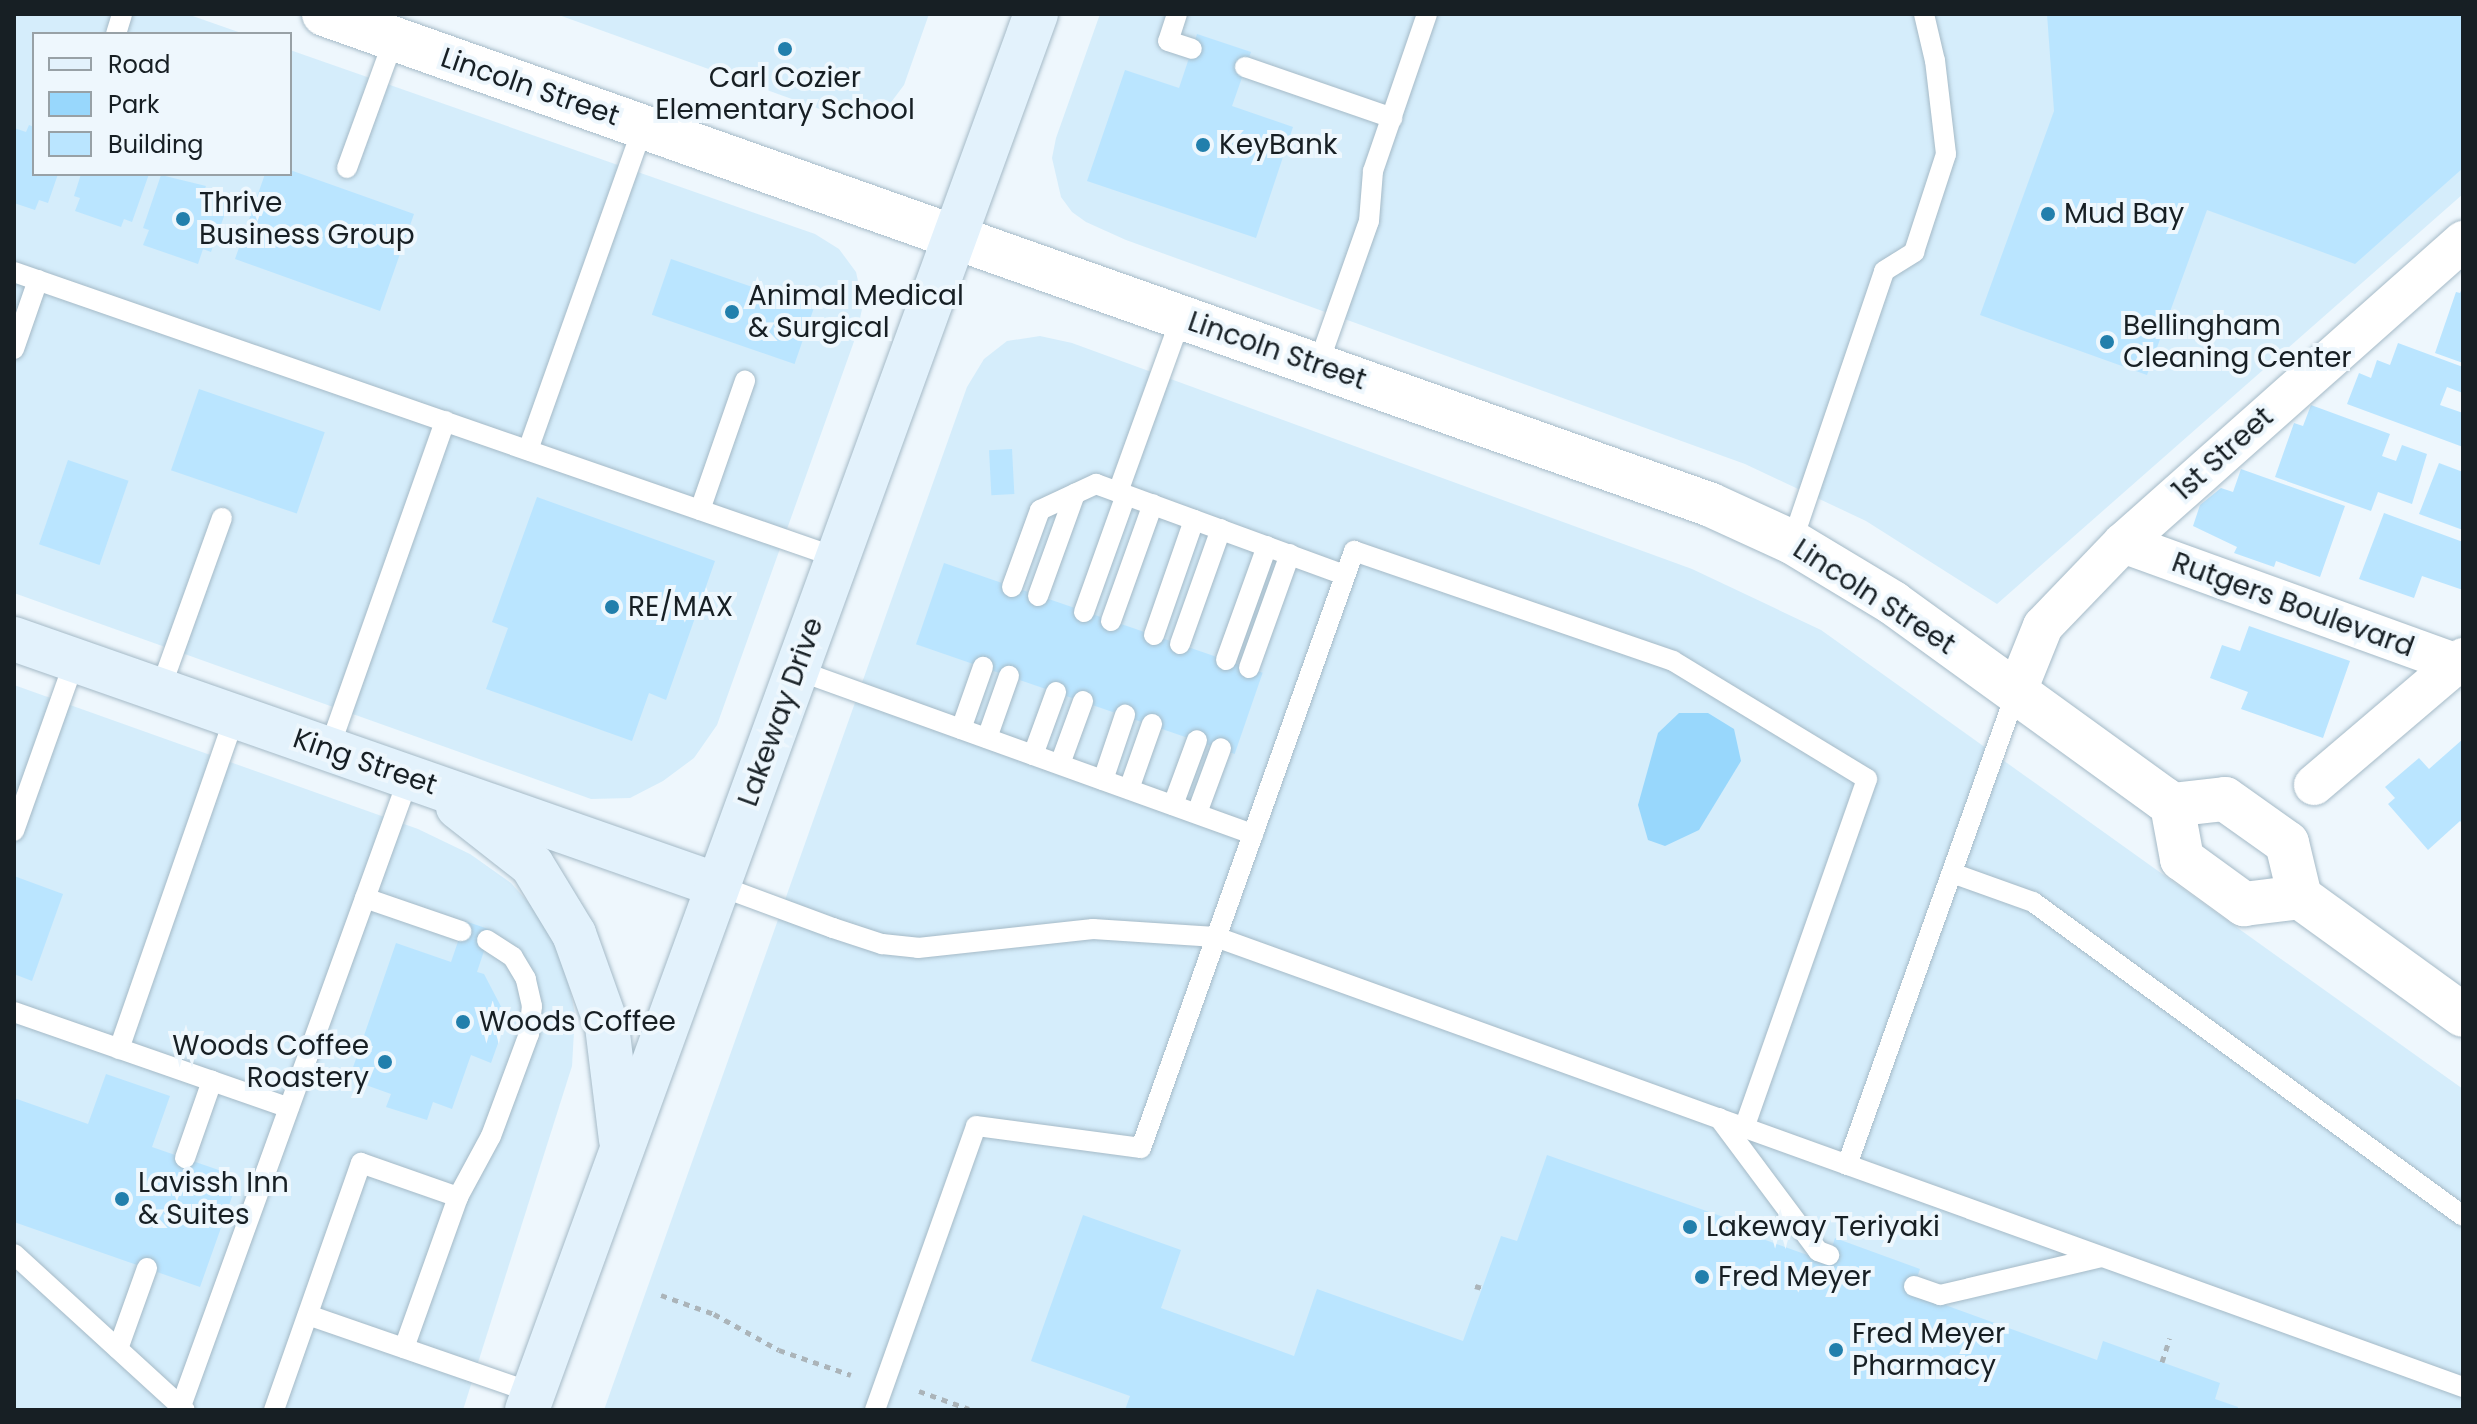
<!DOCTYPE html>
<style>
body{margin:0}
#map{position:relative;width:2477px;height:1424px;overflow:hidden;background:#eef7fd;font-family:Poppins,sans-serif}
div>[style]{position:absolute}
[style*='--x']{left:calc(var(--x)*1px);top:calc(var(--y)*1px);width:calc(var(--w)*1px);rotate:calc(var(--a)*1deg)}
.built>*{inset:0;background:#d5edfb}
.green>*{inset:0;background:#98d7fc}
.building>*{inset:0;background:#bae5ff;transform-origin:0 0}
.path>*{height:5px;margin-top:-2.5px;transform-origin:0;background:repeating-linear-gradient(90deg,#abb4b9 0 6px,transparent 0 12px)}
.roads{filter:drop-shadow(0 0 2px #a5bac7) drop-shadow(0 0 2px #a5bac7)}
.service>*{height:20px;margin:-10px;padding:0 10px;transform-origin:10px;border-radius:10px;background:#fff}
.minor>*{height:40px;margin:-20px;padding:0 20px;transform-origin:20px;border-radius:20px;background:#fff}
.tertiary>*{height:44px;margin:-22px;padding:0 22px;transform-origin:22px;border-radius:22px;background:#fff}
.secondary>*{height:44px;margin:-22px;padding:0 22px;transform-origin:22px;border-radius:22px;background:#e3f2fc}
.dots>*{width:22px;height:22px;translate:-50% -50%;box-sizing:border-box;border:4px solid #eef7fd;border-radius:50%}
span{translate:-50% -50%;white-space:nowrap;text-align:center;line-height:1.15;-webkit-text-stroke:8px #eef7fd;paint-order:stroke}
.poi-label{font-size:28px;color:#171f24}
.left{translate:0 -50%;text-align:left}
.right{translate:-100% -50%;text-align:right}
.street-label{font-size:28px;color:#171f24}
.frame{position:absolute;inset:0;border:16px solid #171f24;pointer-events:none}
.legend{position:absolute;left:32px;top:32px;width:260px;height:144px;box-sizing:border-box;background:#eef7fd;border:2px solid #98a1a6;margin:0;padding:10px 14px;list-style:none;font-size:24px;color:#171f24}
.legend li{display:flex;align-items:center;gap:16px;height:40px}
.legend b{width:40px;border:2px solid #98a1a6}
</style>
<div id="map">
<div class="built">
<div style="clip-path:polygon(14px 14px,187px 14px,244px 34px,34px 34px,34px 174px,290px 174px,290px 50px,815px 234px,839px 249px,856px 272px,863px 304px,857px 333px,717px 725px,694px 758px,663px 781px,630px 798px,591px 799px,14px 593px)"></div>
<div style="clip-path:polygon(556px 14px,929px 14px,904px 85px,889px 105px,869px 117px,850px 120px)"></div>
<div style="clip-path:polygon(1100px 14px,2463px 14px,2463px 194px,1997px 604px,1866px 521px,1745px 464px,1126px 240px,1086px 222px,1072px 212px,1061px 197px,1052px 158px,1056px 138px)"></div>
<div style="clip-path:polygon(1040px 336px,1072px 343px,1692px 569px,1821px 630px,2463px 1089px,2463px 1410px,604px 1410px,967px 387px,984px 359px,1007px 341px)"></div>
<div style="clip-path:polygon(14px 685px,418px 829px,470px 854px,511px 883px,543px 919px,565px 963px,575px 1014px,572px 1066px,463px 1410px,14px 1410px)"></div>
</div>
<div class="green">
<div style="clip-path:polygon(1679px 713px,1708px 713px,1734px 729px,1741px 761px,1699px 830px,1665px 846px,1648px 840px,1638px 805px,1658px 733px)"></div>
</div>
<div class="building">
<div style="clip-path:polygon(2047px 14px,2463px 14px,2463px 168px,2355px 264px,2207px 210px,2147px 375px,1980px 315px,2054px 111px)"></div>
<div style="clip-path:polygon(1197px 34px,1251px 52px,1232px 106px,1293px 127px,1256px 238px,1087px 181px,1125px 70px,1179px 88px)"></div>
<div style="clip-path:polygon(29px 125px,34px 127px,34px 174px,58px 174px,48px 203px,39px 200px,35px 210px,14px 203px,14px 128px,26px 132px)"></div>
<div style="clip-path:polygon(290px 170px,414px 214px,380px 311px,235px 259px,265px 174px,290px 174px)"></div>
<div style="clip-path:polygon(81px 174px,149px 174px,132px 222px,124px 219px,121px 227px,75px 211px,80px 198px,74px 196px)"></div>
<div style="clip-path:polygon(161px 175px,206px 186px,204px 191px,230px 200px,211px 252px,203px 249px,198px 264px,143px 245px,149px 230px,143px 228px)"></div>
<div style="left:671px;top:259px;width:151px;height:59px;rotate:19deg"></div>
<div style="clip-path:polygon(2463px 286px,2463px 363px,2435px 353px,2456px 292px,2460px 293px)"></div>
<div style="clip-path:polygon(2398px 343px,2463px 367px,2463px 393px,2447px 387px,2440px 405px,2463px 413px,2463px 447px,2347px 404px,2359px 373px,2371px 378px,2377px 360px,2390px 365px)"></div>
<div style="left:199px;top:389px;width:133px;height:86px;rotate:19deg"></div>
<div style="clip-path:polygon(2311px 405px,2390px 434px,2382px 456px,2396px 461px,2402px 445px,2427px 454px,2412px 504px,2378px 492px,2371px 511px,2275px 477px,2294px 423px,2303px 426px)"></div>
<div style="left:1012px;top:449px;width:45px;height:23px;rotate:87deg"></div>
<div style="left:68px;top:460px;width:64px;height:89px;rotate:19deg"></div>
<div style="clip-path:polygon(2439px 463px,2463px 472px,2463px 530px,2419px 514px)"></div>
<div style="clip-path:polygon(2241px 469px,2345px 506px,2320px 577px,2276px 561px,2274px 567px,2234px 553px,2237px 547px,2193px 526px,2200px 505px,2221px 488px,2233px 492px)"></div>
<div style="clip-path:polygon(537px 497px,715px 561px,666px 700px,649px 693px,632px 741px,486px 689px,508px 628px,492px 622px)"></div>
<div style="clip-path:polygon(2384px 513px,2463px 542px,2463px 590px,2422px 576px,2414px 598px,2359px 579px)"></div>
<div style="left:944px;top:563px;width:337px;height:86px;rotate:19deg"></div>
<div style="clip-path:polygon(2249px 626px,2350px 661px,2323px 738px,2241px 709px,2248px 692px,2210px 678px,2222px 645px,2240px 651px)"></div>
<div style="clip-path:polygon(2463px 739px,2463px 824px,2460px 821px,2428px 850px,2388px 804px,2395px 798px,2385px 787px,2419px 758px,2429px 769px)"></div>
<div style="clip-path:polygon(14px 876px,63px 894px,32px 981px,14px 974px)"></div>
<div style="clip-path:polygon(465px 921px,491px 930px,477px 972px,484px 974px,507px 1018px,491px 1063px,471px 1055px,452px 1109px,433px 1102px,427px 1120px,386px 1107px,391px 1094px,349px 1079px,396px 943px,451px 962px)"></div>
<div style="clip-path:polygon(106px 1074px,170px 1096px,152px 1147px,239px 1177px,200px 1287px,14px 1222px,14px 1098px,88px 1124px)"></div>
<div style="clip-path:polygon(1547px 1155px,1752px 1227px,1749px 1234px,1827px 1262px,1835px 1238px,1920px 1269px,1912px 1293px,2097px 1360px,2103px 1341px,2220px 1383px,2215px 1399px,2238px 1407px,2237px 1410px,1125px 1410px,1130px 1396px,1031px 1361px,1083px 1215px,1181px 1250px,1161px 1308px,1294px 1356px,1317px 1289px,1463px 1341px,1501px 1236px,1517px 1241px)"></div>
</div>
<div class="path">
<div style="--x:1475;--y:1286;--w:7;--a:16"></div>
<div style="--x:661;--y:1295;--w:56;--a:19.7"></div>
<div style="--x:714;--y:1314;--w:74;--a:29"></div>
<div style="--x:779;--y:1350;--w:76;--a:19.1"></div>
<div style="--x:2162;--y:1362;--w:25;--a:-72"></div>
<div style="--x:919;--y:1391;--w:53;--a:19.8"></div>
</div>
<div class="roads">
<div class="service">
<div style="--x:1177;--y:14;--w:28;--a:108"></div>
<div style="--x:1168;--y:41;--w:25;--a:18"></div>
<div style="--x:116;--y:34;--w:21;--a:-73"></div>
<div style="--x:1245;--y:67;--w:156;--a:19.1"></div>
<div style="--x:347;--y:168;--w:137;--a:-70"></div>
<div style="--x:14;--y:272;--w:872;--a:19.14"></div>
<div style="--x:14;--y:349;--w:73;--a:-70.8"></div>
<div style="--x:1318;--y:365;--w:153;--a:-70.5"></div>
<div style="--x:1369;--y:221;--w:50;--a:-85.4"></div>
<div style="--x:1373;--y:171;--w:166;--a:-71"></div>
<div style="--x:528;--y:450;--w:343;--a:-70.4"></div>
<div style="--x:1118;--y:492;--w:185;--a:-70.1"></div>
<div style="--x:700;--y:510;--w:137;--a:-70.8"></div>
<div style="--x:1792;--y:542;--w:286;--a:-71.2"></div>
<div style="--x:1884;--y:271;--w:36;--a:-32"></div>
<div style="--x:1914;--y:252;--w:103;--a:-71.9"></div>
<div style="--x:1946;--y:154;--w:94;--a:-96.7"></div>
<div style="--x:1935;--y:61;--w:48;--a:-103.2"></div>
<div style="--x:1012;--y:587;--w:82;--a:-70"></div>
<div style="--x:1040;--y:510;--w:62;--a:-24.9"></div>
<div style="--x:1096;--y:484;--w:265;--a:20.1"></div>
<div style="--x:1038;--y:596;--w:109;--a:-70.1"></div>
<div style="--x:1084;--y:612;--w:124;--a:-70.3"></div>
<div style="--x:1111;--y:621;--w:124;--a:-70.3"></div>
<div style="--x:1154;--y:635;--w:122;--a:-70.8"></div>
<div style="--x:1180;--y:644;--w:122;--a:-70.4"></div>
<div style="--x:1226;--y:660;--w:121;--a:-70.2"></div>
<div style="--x:1249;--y:668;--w:121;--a:-70.2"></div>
<div style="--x:797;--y:670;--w:485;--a:19.8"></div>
<div style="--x:160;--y:690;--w:183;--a:-70.2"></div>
<div style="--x:961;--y:729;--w:66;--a:-70.5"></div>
<div style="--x:987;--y:738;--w:66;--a:-70.5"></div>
<div style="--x:329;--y:749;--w:348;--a:-70.5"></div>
<div style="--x:1033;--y:755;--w:67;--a:-69.9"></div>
<div style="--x:1060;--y:764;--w:67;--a:-69.9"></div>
<div style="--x:1103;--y:780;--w:69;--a:-71.3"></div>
<div style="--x:1129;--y:789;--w:69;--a:-70.5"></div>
<div style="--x:1173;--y:805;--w:69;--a:-69.7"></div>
<div style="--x:1197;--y:813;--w:69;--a:-69.7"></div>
<div style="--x:14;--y:831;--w:182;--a:-70.4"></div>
<div style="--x:1952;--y:873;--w:86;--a:19.7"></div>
<div style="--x:2033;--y:902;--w:532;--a:36.14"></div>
<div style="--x:717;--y:885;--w:124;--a:20.3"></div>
<div style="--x:833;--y:928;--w:52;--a:18.1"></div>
<div style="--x:882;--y:944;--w:36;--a:6"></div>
<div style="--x:918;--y:948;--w:176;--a:-6.2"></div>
<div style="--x:1093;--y:929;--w:123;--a:3.7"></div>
<div style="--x:1216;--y:937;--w:1326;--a:19.84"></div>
<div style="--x:365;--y:898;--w:102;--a:19"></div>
<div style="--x:14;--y:1012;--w:291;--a:19.2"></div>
<div style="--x:119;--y:1049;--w:353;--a:-70.8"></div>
<div style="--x:1719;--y:1118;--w:166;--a:53.3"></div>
<div style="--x:1818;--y:1251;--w:12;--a:20"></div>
<div style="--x:185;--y:1158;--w:82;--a:-70.7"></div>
<div style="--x:1847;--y:1165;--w:501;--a:-70.3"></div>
<div style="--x:14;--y:1254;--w:231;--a:42.4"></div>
<div style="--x:1914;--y:1286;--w:28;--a:19"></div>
<div style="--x:1940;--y:1295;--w:166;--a:-13.2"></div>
<div style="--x:308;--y:1315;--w:238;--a:19.1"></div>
<div style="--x:404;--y:1348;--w:160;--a:-70.3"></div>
<div style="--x:458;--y:1197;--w:69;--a:-61.6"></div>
<div style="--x:491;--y:1136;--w:109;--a:-69.6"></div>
<div style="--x:529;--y:1034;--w:28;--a:-84"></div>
<div style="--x:532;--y:1006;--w:28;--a:-103"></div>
<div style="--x:526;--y:979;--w:26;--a:-121"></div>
<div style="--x:513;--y:957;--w:31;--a:-147"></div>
<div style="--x:118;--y:1349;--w:86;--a:-70.3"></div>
<div style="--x:181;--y:1406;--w:669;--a:-70.08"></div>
<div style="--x:274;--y:1410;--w:262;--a:-70.6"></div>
<div style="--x:361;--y:1163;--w:103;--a:19.3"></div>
<div style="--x:875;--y:1410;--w:301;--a:-70.4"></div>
<div style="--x:976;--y:1126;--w:166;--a:7.6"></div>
<div style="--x:1141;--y:1148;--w:634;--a:-70.36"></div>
<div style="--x:1354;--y:551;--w:337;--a:19"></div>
<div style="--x:1673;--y:661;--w:227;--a:31.3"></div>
<div style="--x:1867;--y:779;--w:370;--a:109.4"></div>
</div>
<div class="minor">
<div style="--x:2123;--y:543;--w:362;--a:19.9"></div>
<div style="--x:2016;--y:693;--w:72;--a:-68.1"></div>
<div style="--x:2043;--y:626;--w:115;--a:-46.1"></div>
<div style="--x:2123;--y:543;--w:455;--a:-41.6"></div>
<div style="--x:2314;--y:785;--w:196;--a:-40.4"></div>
</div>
<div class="tertiary">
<div style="--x:324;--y:14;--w:1471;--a:19.49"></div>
<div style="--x:1711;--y:505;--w:89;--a:24.6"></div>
<div style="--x:1792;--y:542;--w:118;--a:31.1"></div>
<div style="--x:1893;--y:603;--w:334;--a:35.9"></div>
<div style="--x:2164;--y:799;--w:10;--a:37"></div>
<div style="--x:2172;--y:805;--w:55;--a:79.5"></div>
<div style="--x:2182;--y:859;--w:77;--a:36"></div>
<div style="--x:2244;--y:904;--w:56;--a:-7.1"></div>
<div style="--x:2172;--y:805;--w:53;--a:-6.5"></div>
<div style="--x:2225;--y:799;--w:76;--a:35.4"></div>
<div style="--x:2287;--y:843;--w:56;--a:76.5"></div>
<div style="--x:2300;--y:897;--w:201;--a:35.9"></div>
</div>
<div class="secondary">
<div style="--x:14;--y:639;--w:745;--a:19.29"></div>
<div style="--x:458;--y:807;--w:94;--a:38.1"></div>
<div style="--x:532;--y:865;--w:81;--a:58.7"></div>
<div style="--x:574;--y:934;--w:98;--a:70.3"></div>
<div style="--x:607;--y:1026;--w:115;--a:83"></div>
<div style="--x:527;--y:1410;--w:1486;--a:-69.97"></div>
</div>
</div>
<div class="dots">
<div style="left:785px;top:49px;background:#227fac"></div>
<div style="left:1203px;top:145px;background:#227fac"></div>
<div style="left:2048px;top:214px;background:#227fac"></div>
<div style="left:183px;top:219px;background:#227fac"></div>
<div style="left:732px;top:312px;background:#227fac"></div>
<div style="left:2107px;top:342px;background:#227fac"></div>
<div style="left:612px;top:607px;background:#227fac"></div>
<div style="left:463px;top:1022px;background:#227fac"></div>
<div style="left:385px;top:1062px;background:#227fac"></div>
<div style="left:122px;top:1199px;background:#227fac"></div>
<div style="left:1690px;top:1227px;background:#227fac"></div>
<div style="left:1702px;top:1277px;background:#227fac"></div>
<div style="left:1836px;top:1350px;background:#227fac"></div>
</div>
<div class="poi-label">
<span style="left:785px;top:94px">Carl Cozier<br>Elementary School</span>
<span class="left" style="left:1219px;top:145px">KeyBank</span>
<span class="left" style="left:199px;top:219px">Thrive<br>Business Group</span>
<span class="left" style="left:2064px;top:214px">Mud Bay</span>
<span class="left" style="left:748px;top:312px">Animal Medical<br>&amp; Surgical</span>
<span class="left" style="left:2123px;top:342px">Bellingham<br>Cleaning Center</span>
<span class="left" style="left:628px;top:607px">RE/MAX</span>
<span class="left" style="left:479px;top:1022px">Woods Coffee</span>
<span class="right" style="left:369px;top:1062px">Woods Coffee<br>Roastery</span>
<span class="left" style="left:138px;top:1199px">Lavissh Inn<br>&amp; Suites</span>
<span class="left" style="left:1706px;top:1227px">Lakeway Teriyaki</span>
<span class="left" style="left:1718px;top:1277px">Fred Meyer</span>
<span class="left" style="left:1852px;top:1350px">Fred Meyer<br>Pharmacy</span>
</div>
<div class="street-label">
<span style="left:530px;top:87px;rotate:19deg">Lincoln Street</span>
<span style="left:1277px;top:351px;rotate:19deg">Lincoln Street</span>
<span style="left:2223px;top:454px;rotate:-42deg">1st Street</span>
<span style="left:1874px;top:597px;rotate:33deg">Lincoln Street</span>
<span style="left:2293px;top:605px;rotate:20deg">Rutgers Boulevard</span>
<span style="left:781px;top:712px;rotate:-70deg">Lakeway Drive</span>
<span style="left:365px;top:762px;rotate:19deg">King Street</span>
</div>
<div class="frame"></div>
<ul class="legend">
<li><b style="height:10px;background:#e3f2fc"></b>Road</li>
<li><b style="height:22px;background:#98d7fc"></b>Park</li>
<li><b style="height:22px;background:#bae5ff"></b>Building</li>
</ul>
</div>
